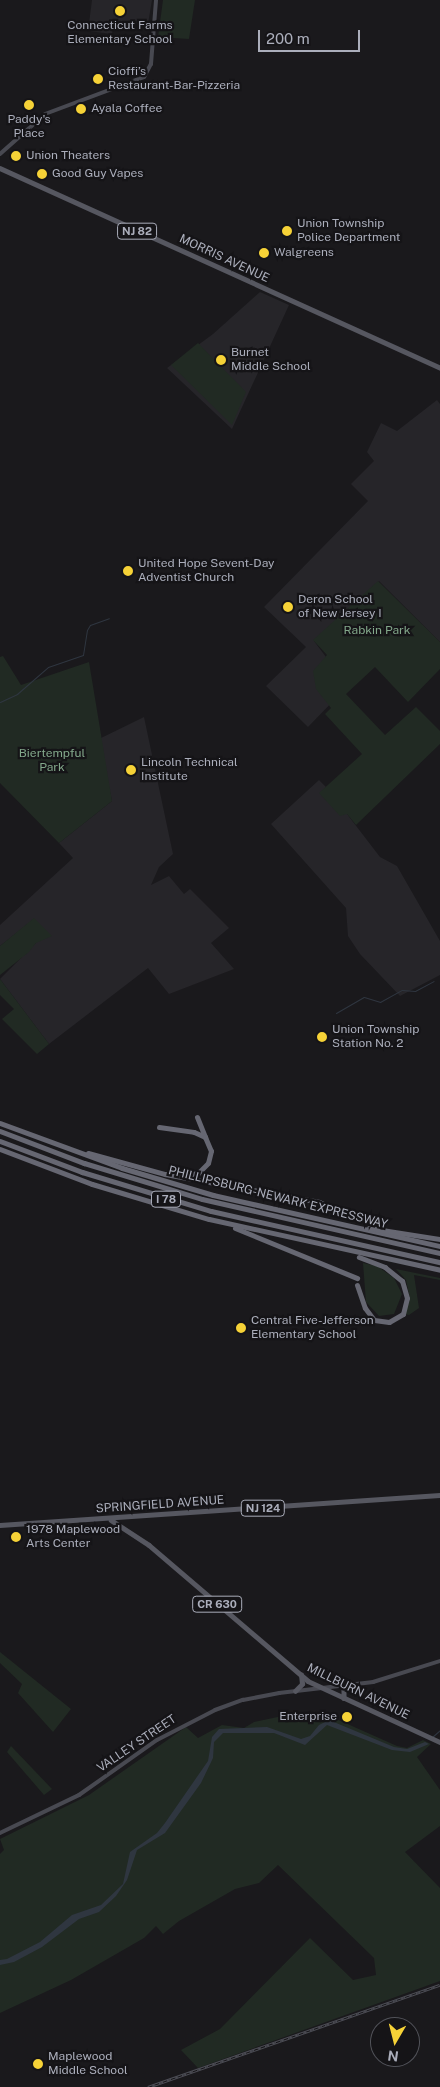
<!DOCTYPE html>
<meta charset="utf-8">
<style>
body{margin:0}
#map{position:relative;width:440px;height:2087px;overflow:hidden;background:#1a191c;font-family:"Public Sans",sans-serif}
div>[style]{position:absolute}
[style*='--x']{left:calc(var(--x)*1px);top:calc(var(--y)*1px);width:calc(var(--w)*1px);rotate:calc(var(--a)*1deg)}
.built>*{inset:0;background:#262529}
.green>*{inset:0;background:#212a23}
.water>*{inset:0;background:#2f3640}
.stream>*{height:1px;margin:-0.5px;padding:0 0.5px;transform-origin:0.5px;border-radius:0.5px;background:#2f3640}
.secondary>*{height:4px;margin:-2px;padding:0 2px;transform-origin:2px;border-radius:2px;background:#484951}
.primary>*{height:4.5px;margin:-2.25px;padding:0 2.25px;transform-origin:2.25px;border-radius:2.25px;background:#565760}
.highway>*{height:5px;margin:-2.5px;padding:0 2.5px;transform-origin:2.5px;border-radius:2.5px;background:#666772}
.rail>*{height:3px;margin-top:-1.5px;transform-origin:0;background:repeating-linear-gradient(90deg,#151417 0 4px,#4d4e56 0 8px);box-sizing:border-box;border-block:1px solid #4d4e56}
.dots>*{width:14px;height:14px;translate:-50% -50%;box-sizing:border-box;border:2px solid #151417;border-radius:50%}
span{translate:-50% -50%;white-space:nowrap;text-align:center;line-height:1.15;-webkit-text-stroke:4.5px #151417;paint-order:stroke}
.shield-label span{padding:1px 4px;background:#151417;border:1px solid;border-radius:4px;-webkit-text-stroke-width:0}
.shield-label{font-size:11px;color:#abaebb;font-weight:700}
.poi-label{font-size:12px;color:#abaebb}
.left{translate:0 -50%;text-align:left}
.right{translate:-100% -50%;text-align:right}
.street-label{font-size:12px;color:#abaebb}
.park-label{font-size:12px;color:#82a78a}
.north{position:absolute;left:370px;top:2017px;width:50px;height:50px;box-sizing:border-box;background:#151417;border:1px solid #515259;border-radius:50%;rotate:188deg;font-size:14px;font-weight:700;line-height:20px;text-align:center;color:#abaebb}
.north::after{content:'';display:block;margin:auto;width:18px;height:22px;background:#f6d237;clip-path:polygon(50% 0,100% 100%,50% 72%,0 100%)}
.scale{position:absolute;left:258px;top:30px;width:102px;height:22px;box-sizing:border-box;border:2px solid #abaebb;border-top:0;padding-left:6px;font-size:15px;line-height:18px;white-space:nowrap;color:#abaebb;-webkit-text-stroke:4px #151417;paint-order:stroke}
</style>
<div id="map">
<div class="built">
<div style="clip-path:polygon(92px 0,152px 0,148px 24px,114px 22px,112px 34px,88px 31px)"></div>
<div style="clip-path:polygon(260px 292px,289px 305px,232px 429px,167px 368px,213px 334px)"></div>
<div style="clip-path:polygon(437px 400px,440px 404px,440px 642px,379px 581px,314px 641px,326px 657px,342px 692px,308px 727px,266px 686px,306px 647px,264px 607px,368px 501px,351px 484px,374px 461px,367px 452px,381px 423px,397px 431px)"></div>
<div style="clip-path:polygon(144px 717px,173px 854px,159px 867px,151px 885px,169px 876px,184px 894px,190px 889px,229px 928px,211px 943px,234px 969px,169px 994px,148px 968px,49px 1044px,0 979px,36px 943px,34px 919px,0 946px,0 925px,73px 858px,59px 843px,112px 801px,99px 739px)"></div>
<div style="clip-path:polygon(319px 780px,326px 787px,320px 793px,347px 814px,380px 857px,397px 866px,440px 941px,440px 975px,400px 996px,360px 954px,348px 936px,346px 908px,271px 824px)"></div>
</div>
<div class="green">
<div style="clip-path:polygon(163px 0,195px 0,189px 39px,158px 37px)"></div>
<div style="clip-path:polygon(198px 343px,246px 392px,232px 425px,171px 365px)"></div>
<div style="clip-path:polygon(378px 581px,440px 642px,440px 669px,408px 702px,375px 667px,346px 694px,385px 735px,416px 707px,440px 731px,440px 744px,356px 825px,347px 814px,340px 816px,319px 793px,362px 754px,325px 714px,331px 708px,316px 689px,313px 671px,327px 655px,313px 640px)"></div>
<div style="clip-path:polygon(3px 656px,21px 685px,89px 662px,112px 801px,59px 843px,0 783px,0 657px)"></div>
<div style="clip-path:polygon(34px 918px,52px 936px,36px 943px,29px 952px,0 975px,0 946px)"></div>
<div style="clip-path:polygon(0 979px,49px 1044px,37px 1054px,2px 1019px,14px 1009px,0 995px)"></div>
<div style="clip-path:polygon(363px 1263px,377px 1266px,394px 1278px,402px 1294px,394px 1314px,379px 1316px,366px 1302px)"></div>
<div style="clip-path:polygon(396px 1269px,440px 1278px,440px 1280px,414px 1275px,419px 1308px,409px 1315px,404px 1314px,410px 1299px,406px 1280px)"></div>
<div style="clip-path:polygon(0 1652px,71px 1709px,53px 1732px,18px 1693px,22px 1684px,0 1663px)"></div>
<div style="clip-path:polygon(292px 1714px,318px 1721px,325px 1714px,397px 1746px,407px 1748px,423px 1740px,431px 1744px,417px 1757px,440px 1790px,440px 1826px,405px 1852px,440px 1888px,440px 1981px,198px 2068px,181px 2050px,220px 2029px,310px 1938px,353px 1980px,376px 1975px,374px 1958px,278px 1865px,259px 1883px,235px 1889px,179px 1921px,163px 1934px,156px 1926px,144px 1938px,71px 1980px,0 2013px,0 1854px,4px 1850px,0 1839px,89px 1795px,186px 1727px,198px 1738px,222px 1725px,244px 1728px,254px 1722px)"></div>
<div style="clip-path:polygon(11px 1746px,52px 1789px,44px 1795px,7px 1752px)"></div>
</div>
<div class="water">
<div style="clip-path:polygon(329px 1720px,394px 1747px,407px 1749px,425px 1742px,429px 1744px,410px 1752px,392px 1750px,327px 1725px,305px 1745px,274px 1733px,223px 1733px,214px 1742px,213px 1758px,201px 1783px,165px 1833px,137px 1850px,127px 1880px,116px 1896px,99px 1912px,79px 1919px,42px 1947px,14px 1962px,0 1965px,0 1960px,7px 1959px,40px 1942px,72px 1915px,101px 1905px,123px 1884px,130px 1852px,157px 1833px,165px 1823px,208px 1761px,212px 1737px,219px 1729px,267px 1727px,301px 1739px,310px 1736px,319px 1725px)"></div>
</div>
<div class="stream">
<div style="--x:0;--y:702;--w:19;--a:-25"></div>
<div style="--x:17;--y:694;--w:41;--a:-41.1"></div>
<div style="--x:48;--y:667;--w:37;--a:-19"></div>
<div style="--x:83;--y:655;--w:25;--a:-81"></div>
<div style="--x:87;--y:630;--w:6;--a:-59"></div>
<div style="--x:90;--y:625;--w:20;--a:-20"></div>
<div style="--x:336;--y:1013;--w:32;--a:-30"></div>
<div style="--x:364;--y:997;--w:17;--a:17"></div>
<div style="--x:380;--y:1002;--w:25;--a:-29"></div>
<div style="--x:402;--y:990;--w:13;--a:4"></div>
<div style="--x:415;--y:991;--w:21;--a:-28"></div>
<div style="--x:432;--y:1737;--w:11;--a:-41"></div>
</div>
<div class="secondary">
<div style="--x:0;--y:154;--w:60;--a:-41.6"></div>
<div style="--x:45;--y:114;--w:106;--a:-20.5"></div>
<div style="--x:144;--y:77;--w:15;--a:-62"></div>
<div style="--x:151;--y:64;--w:64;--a:-85.5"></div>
<div style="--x:0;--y:1833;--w:88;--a:-25.7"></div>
<div style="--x:79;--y:1795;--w:95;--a:-35.2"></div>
<div style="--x:157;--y:1740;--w:65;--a:-27.3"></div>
<div style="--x:215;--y:1710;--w:30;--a:-20"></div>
<div style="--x:243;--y:1700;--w:37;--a:-11"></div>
<div style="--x:279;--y:1693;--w:95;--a:-6.7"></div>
<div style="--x:373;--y:1682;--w:70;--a:-17.4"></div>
</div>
<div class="primary">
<div style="--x:0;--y:168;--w:483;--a:24.4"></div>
<div style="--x:111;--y:1520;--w:45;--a:33.3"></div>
<div style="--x:149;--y:1545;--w:209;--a:40.5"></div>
<div style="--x:308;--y:1681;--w:145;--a:24.8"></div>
<div style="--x:0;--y:1525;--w:441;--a:-3.9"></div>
<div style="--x:344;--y:1685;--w:13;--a:90"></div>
<div style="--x:295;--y:1691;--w:10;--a:-45"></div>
<div style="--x:302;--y:1684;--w:9;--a:-96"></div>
</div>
<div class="highway">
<div style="--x:197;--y:1117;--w:22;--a:68"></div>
<div style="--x:0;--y:1123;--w:130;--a:20.2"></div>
<div style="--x:122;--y:1168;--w:95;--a:16.5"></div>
<div style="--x:213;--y:1195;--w:233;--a:12.7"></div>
<div style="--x:159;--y:1127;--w:35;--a:8"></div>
<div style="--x:194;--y:1132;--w:12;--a:24"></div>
<div style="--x:205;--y:1137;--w:15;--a:67"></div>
<div style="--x:211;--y:1151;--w:12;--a:104"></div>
<div style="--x:208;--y:1163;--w:14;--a:135"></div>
<div style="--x:198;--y:1173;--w:12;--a:171"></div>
<div style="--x:0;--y:1131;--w:90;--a:20.9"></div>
<div style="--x:84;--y:1163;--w:123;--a:17"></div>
<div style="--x:202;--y:1199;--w:244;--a:12.8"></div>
<div style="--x:0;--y:1141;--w:88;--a:20.7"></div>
<div style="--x:82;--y:1172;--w:135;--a:16.8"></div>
<div style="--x:211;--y:1211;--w:235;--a:12.6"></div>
<div style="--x:0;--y:1149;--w:98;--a:20.8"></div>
<div style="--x:92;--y:1184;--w:122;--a:16.7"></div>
<div style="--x:209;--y:1219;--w:237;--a:12.4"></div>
<div style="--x:88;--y:1153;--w:80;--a:15.3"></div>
<div style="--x:165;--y:1174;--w:157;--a:10.3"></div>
<div style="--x:319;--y:1202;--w:38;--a:20"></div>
<div style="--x:235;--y:1228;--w:132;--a:22.3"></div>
<div style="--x:369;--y:1228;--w:72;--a:8.8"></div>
<div style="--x:357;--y:1285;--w:24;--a:71"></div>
<div style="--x:365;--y:1308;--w:15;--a:53"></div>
<div style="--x:374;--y:1320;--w:15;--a:8"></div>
<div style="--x:389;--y:1322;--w:16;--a:-30"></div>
<div style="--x:403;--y:1314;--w:16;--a:-76"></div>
<div style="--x:407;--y:1298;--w:18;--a:-106"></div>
<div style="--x:402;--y:1281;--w:22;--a:-141"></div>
<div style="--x:385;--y:1267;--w:28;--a:-159"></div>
</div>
<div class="rail">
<div style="--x:148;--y:2087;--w:309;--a:-19.3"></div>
</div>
<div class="dots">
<div style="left:120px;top:11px;background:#f6d237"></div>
<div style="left:98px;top:79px;background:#f6d237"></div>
<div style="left:29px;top:105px;background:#f6d237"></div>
<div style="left:81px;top:109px;background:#f6d237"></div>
<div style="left:16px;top:156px;background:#f6d237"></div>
<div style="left:42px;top:174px;background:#f6d237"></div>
<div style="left:287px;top:231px;background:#f6d237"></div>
<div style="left:264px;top:253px;background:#f6d237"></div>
<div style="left:221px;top:360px;background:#f6d237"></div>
<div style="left:128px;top:571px;background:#f6d237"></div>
<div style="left:288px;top:607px;background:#f6d237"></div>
<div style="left:131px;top:770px;background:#f6d237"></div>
<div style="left:322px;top:1037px;background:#f6d237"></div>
<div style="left:241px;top:1328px;background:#f6d237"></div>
<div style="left:16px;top:1537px;background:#f6d237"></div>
<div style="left:347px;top:1717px;background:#f6d237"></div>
<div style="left:38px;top:2064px;background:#f6d237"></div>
</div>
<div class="shield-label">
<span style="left:137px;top:231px">NJ 82</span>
<span style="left:166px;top:1199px">I 78</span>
<span style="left:263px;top:1508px">NJ 124</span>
<span style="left:217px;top:1604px">CR 630</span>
</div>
<div class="poi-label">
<span style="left:120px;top:33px">Connecticut Farms<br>Elementary School</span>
<span class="left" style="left:108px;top:79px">Cioffi’s<br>Restaurant-Bar-Pizzeria</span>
<span class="left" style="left:91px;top:109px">Ayala Coffee</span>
<span style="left:29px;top:127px">Paddy's<br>Place</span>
<span class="left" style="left:26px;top:156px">Union Theaters</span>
<span class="left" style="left:52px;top:174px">Good Guy Vapes</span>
<span class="left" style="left:297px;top:231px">Union Township<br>Police Department</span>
<span class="left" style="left:274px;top:253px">Walgreens</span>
<span class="left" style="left:231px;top:360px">Burnet<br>Middle School</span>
<span class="left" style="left:138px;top:571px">United Hope Sevent-Day<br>Adventist Church</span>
<span class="left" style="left:298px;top:607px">Deron School<br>of New Jersey I</span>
<span class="left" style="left:141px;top:770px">Lincoln Technical<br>Institute</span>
<span class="left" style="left:332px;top:1037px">Union Township<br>Station No. 2</span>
<span class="left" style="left:251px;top:1328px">Central Five-Jefferson<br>Elementary School</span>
<span class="left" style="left:26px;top:1537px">1978 Maplewood<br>Arts Center</span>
<span class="right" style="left:337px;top:1717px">Enterprise</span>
<span class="left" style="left:48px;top:2064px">Maplewood<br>Middle School</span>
</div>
<div class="street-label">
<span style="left:224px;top:259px;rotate:25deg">MORRIS AVENUE</span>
<span style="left:278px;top:1198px;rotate:14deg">PHILLIPSBURG-NEWARK EXPRESSWAY</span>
<span style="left:160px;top:1505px;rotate:-4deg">SPRINGFIELD AVENUE</span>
<span style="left:358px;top:1692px;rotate:26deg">MILLBURN AVENUE</span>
<span style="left:137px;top:1744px;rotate:-34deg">VALLEY STREET</span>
</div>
<div class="park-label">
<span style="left:377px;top:631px">Rabkin Park</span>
<span style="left:52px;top:761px">Biertempful<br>Park</span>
</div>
<div class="north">N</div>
<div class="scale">200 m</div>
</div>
